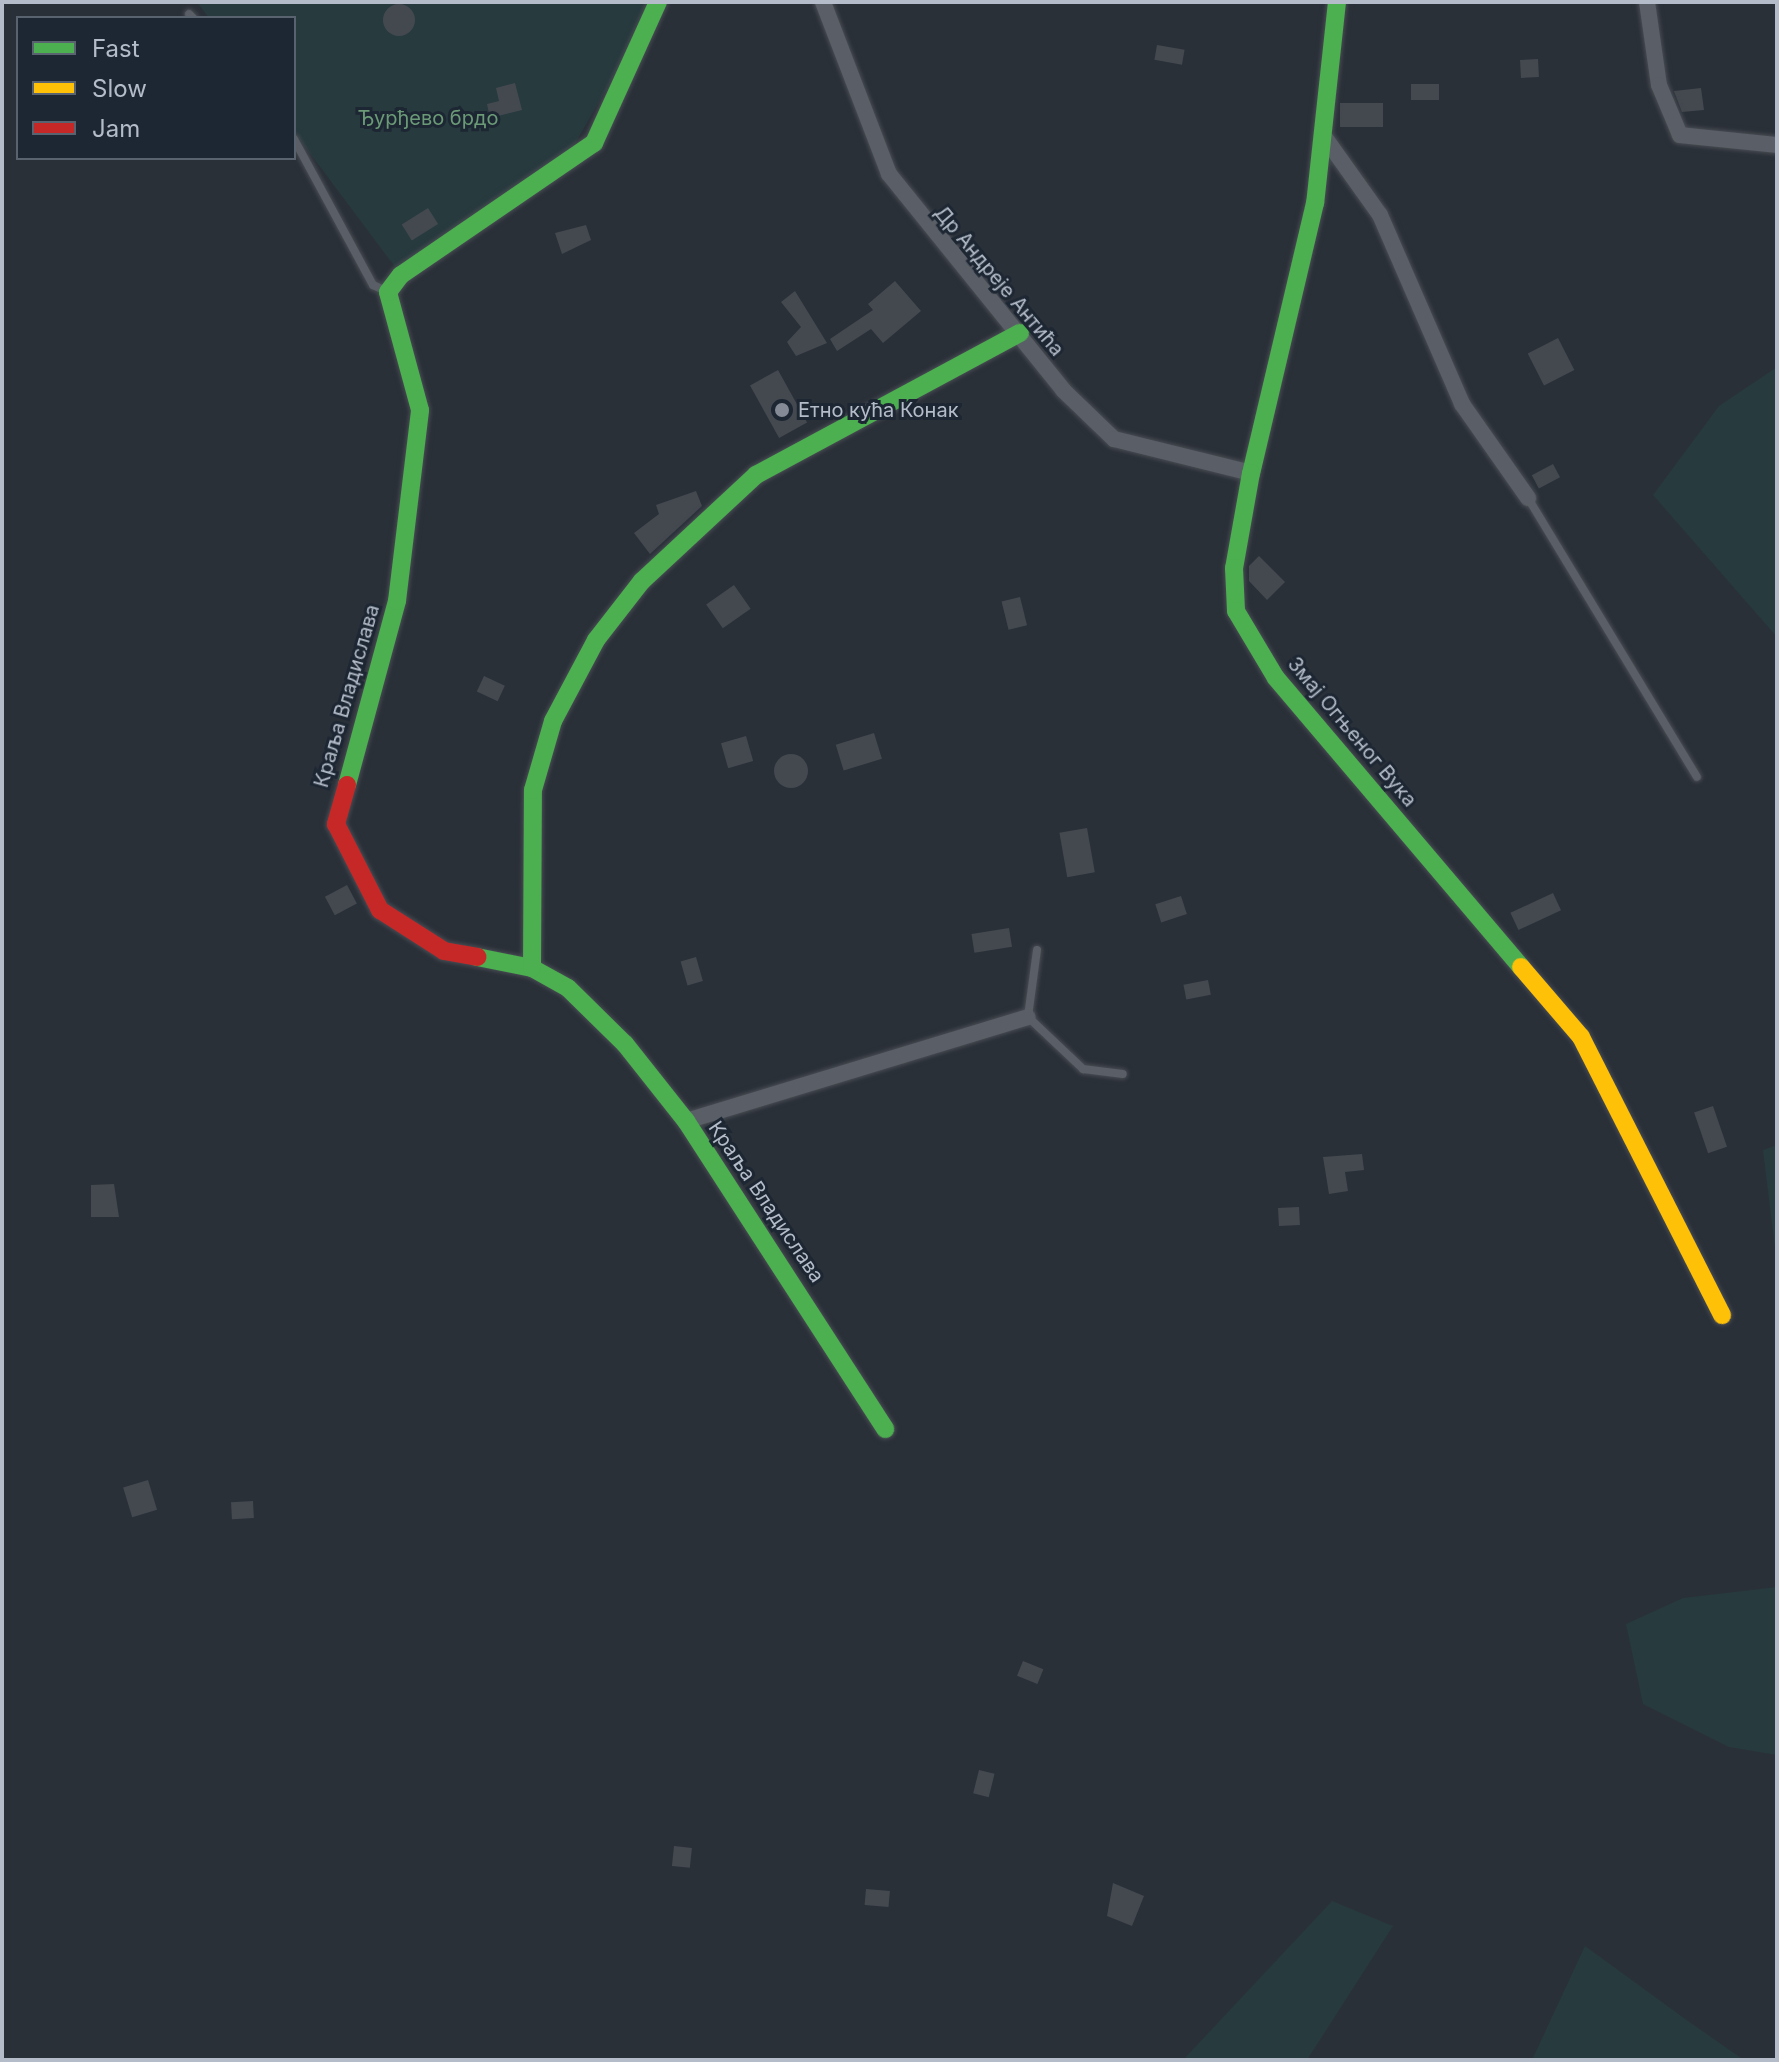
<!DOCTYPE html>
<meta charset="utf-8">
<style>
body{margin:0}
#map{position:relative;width:1779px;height:2062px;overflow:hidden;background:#2a3038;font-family:Inter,sans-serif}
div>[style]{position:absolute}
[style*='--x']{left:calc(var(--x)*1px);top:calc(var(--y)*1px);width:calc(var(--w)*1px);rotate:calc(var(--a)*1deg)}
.green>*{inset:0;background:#273a3e}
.building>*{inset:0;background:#444950;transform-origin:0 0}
.round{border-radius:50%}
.roads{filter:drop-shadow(0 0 2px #484c53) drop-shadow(0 0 2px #484c53)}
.lane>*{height:8px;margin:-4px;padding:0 4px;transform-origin:4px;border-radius:4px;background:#5a5e66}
.street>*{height:16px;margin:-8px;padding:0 8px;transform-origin:8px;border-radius:8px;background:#5a5e66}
.fast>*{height:18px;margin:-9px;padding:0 9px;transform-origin:9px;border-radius:9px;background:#4caf50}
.slow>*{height:18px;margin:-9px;padding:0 9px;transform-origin:9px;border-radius:9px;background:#ffc107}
.jam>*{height:18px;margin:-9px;padding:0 9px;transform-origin:9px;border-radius:9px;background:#c62828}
.dots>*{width:22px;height:22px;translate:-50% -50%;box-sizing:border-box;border:4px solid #1d2633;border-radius:50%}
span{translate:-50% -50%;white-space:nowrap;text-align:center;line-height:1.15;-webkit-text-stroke:6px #1d2633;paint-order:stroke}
.park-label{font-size:20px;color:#6b9a76}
.street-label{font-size:20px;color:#b4bcc9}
.poi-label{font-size:20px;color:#b4bcc9}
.left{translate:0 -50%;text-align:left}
.frame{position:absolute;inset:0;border:4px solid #b4bcc9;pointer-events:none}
.legend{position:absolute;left:16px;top:16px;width:280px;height:144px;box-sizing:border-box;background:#1d2633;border:2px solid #59626f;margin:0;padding:10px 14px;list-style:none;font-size:24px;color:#b4bcc9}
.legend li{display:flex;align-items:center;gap:16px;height:40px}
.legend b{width:40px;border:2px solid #59626f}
</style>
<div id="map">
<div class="green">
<div style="clip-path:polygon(197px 2px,657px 2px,559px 171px,401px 275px,294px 132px,294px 18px,209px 18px)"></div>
<div style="clip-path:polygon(1777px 367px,1777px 637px,1653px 495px,1719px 406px)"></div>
<div style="clip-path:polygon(1777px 1145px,1777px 1264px,1763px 1150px)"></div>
<div style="clip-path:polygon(1777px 1587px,1777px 1755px,1729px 1747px,1643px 1704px,1626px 1624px,1683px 1598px)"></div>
<div style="clip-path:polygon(1332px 1901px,1393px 1926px,1307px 2060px,1183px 2060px)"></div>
<div style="clip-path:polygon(1585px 1946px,1688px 2021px,1744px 2060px,1532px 2060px)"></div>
</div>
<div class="building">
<div class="round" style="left:383px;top:4px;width:32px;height:32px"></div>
<div style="left:1157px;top:45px;width:28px;height:15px;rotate:10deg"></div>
<div style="left:1538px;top:59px;width:18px;height:18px;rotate:87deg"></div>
<div style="clip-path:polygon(515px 83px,522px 110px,490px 118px,487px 104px,499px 101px,496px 88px)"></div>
<div style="left:1411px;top:84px;width:28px;height:16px"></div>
<div style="clip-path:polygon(1701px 88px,1704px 110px,1682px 112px,1674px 91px)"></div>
<div style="left:1383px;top:103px;width:24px;height:43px;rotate:90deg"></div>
<div style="left:428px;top:208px;width:19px;height:31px;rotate:58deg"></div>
<div style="clip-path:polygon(586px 225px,591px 240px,562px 254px,555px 233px)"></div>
<div style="clip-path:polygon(895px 281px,921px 311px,883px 343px,871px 329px,837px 351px,830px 339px,873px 310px,868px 304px)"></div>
<div style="clip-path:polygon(795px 291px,827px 343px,796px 356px,787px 342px,801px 327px,781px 302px)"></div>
<div style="left:1558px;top:338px;width:36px;height:34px;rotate:63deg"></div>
<div style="left:778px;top:370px;width:60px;height:32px;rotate:61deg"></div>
<div style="left:1553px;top:464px;width:15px;height:24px;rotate:62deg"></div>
<div style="clip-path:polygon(696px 491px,702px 506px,650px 554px,634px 533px,659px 514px,656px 505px)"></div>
<div style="clip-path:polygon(1259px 556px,1285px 582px,1267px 600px,1249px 581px,1249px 566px)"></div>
<div style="left:734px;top:585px;width:29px;height:34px;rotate:55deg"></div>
<div style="left:1020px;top:597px;width:29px;height:19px;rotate:76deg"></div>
<div style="left:484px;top:676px;width:23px;height:17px;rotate:25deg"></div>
<div style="left:874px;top:733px;width:27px;height:40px;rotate:73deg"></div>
<div style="left:746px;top:736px;width:26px;height:26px;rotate:74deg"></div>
<div class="round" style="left:774px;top:754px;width:34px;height:34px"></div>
<div style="left:1087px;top:828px;width:45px;height:28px;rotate:80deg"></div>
<div style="left:347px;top:885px;width:21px;height:25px;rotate:62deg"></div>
<div style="left:1553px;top:893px;width:19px;height:47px;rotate:65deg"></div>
<div style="left:1181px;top:896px;width:19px;height:27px;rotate:72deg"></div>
<div style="left:1009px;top:928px;width:19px;height:38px;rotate:81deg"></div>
<div style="left:696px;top:957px;width:25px;height:16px;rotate:74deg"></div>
<div style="left:1208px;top:980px;width:15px;height:25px;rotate:79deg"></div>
<div style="left:1713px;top:1106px;width:43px;height:20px;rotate:71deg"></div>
<div style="clip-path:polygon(1362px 1154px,1364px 1170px,1345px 1172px,1348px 1191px,1329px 1194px,1323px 1157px)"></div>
<div style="clip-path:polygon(114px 1184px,119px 1217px,91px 1217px,91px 1185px)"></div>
<div style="left:1299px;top:1207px;width:18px;height:21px;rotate:87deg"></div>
<div style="left:148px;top:1480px;width:31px;height:26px;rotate:73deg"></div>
<div style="left:253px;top:1501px;width:17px;height:22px;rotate:87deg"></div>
<div style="left:1023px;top:1661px;width:22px;height:16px;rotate:22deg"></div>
<div style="left:979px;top:1770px;width:16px;height:24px;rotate:14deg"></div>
<div style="left:674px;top:1846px;width:18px;height:20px;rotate:6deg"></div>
<div style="clip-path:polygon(1113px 1883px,1144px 1896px,1132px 1926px,1107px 1916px)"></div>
<div style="left:866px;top:1889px;width:24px;height:16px;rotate:5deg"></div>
</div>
<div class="roads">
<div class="lane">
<div style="--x:189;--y:14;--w:6;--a:45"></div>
<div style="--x:294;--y:139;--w:166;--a:61.6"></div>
<div style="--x:373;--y:285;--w:17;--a:25"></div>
<div style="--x:1528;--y:498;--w:326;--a:58.8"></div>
<div style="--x:1037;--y:950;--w:68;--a:97.7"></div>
<div style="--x:1028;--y:1017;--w:76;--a:43.4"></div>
<div style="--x:1083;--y:1069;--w:40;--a:7.1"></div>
</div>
<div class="street">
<div style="--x:823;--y:2;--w:184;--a:69"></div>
<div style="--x:889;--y:174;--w:277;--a:51.1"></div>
<div style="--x:1063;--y:390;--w:71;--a:43.9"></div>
<div style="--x:1114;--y:439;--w:141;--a:13.9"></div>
<div style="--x:1647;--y:2;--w:84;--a:81.8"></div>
<div style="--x:1659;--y:85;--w:54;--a:67.2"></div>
<div style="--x:1680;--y:135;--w:98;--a:5.9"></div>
<div style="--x:1323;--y:135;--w:98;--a:54.5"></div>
<div style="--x:1380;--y:215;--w:206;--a:66.5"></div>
<div style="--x:1462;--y:404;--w:115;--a:54.9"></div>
<div style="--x:686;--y:1121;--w:357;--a:-16.9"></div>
</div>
<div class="fast">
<div style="--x:1337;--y:2;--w:202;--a:96.2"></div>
<div style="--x:1315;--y:203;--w:277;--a:103.3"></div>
<div style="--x:1251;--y:473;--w:97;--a:100.1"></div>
<div style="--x:1234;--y:568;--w:43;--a:87.3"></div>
<div style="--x:1236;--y:611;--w:78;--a:59.2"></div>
<div style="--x:1276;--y:678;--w:379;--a:49.7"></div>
<div style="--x:347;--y:785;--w:191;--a:-74.8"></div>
<div style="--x:397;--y:601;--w:192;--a:-83.1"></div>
<div style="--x:420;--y:410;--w:122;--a:-105.2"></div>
<div style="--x:388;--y:292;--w:21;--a:-53"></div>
<div style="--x:401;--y:275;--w:234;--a:-34.4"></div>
<div style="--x:594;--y:143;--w:155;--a:-65.6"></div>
<div style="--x:477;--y:957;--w:56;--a:11.3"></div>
<div style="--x:532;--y:968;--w:41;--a:29.1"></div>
<div style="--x:568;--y:988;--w:80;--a:44.5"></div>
<div style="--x:625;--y:1044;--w:98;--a:51.6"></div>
<div style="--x:686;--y:1121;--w:367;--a:57.1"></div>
<div style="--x:532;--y:968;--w:178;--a:-89.7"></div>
<div style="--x:533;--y:790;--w:72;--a:-73.8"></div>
<div style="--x:553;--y:721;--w:92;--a:-62"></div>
<div style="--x:596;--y:640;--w:75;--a:-52.1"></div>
<div style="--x:642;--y:581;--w:156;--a:-42.9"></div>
<div style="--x:756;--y:475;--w:300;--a:-28.3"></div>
</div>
<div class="slow">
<div style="--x:1521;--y:967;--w:92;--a:49.4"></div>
<div style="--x:1581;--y:1037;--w:312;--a:63.1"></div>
</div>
<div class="jam">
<div style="--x:347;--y:785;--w:41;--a:105.8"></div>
<div style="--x:336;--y:824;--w:97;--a:62.9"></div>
<div style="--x:380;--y:910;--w:76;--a:32.6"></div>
<div style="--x:444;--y:951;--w:34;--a:10"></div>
</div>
</div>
<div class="dots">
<div style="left:782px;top:410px;background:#848b96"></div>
</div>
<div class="park-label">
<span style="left:428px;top:118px">Ђурђево брдо</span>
</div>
<div class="street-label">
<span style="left:999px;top:281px;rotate:50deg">Др Андреје Антића</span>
<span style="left:347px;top:696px;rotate:-74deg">Краља Владислава</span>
<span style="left:1352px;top:732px;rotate:50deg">Змај Огњеног Вука</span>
<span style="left:766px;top:1202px;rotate:56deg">Краља Владислава</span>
</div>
<div class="poi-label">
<span class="left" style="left:798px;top:410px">Етно кућа Конак</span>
</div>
<div class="frame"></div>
<ul class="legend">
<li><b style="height:10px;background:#4caf50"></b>Fast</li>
<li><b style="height:10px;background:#ffc107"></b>Slow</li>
<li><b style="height:10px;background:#c62828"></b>Jam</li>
</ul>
</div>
